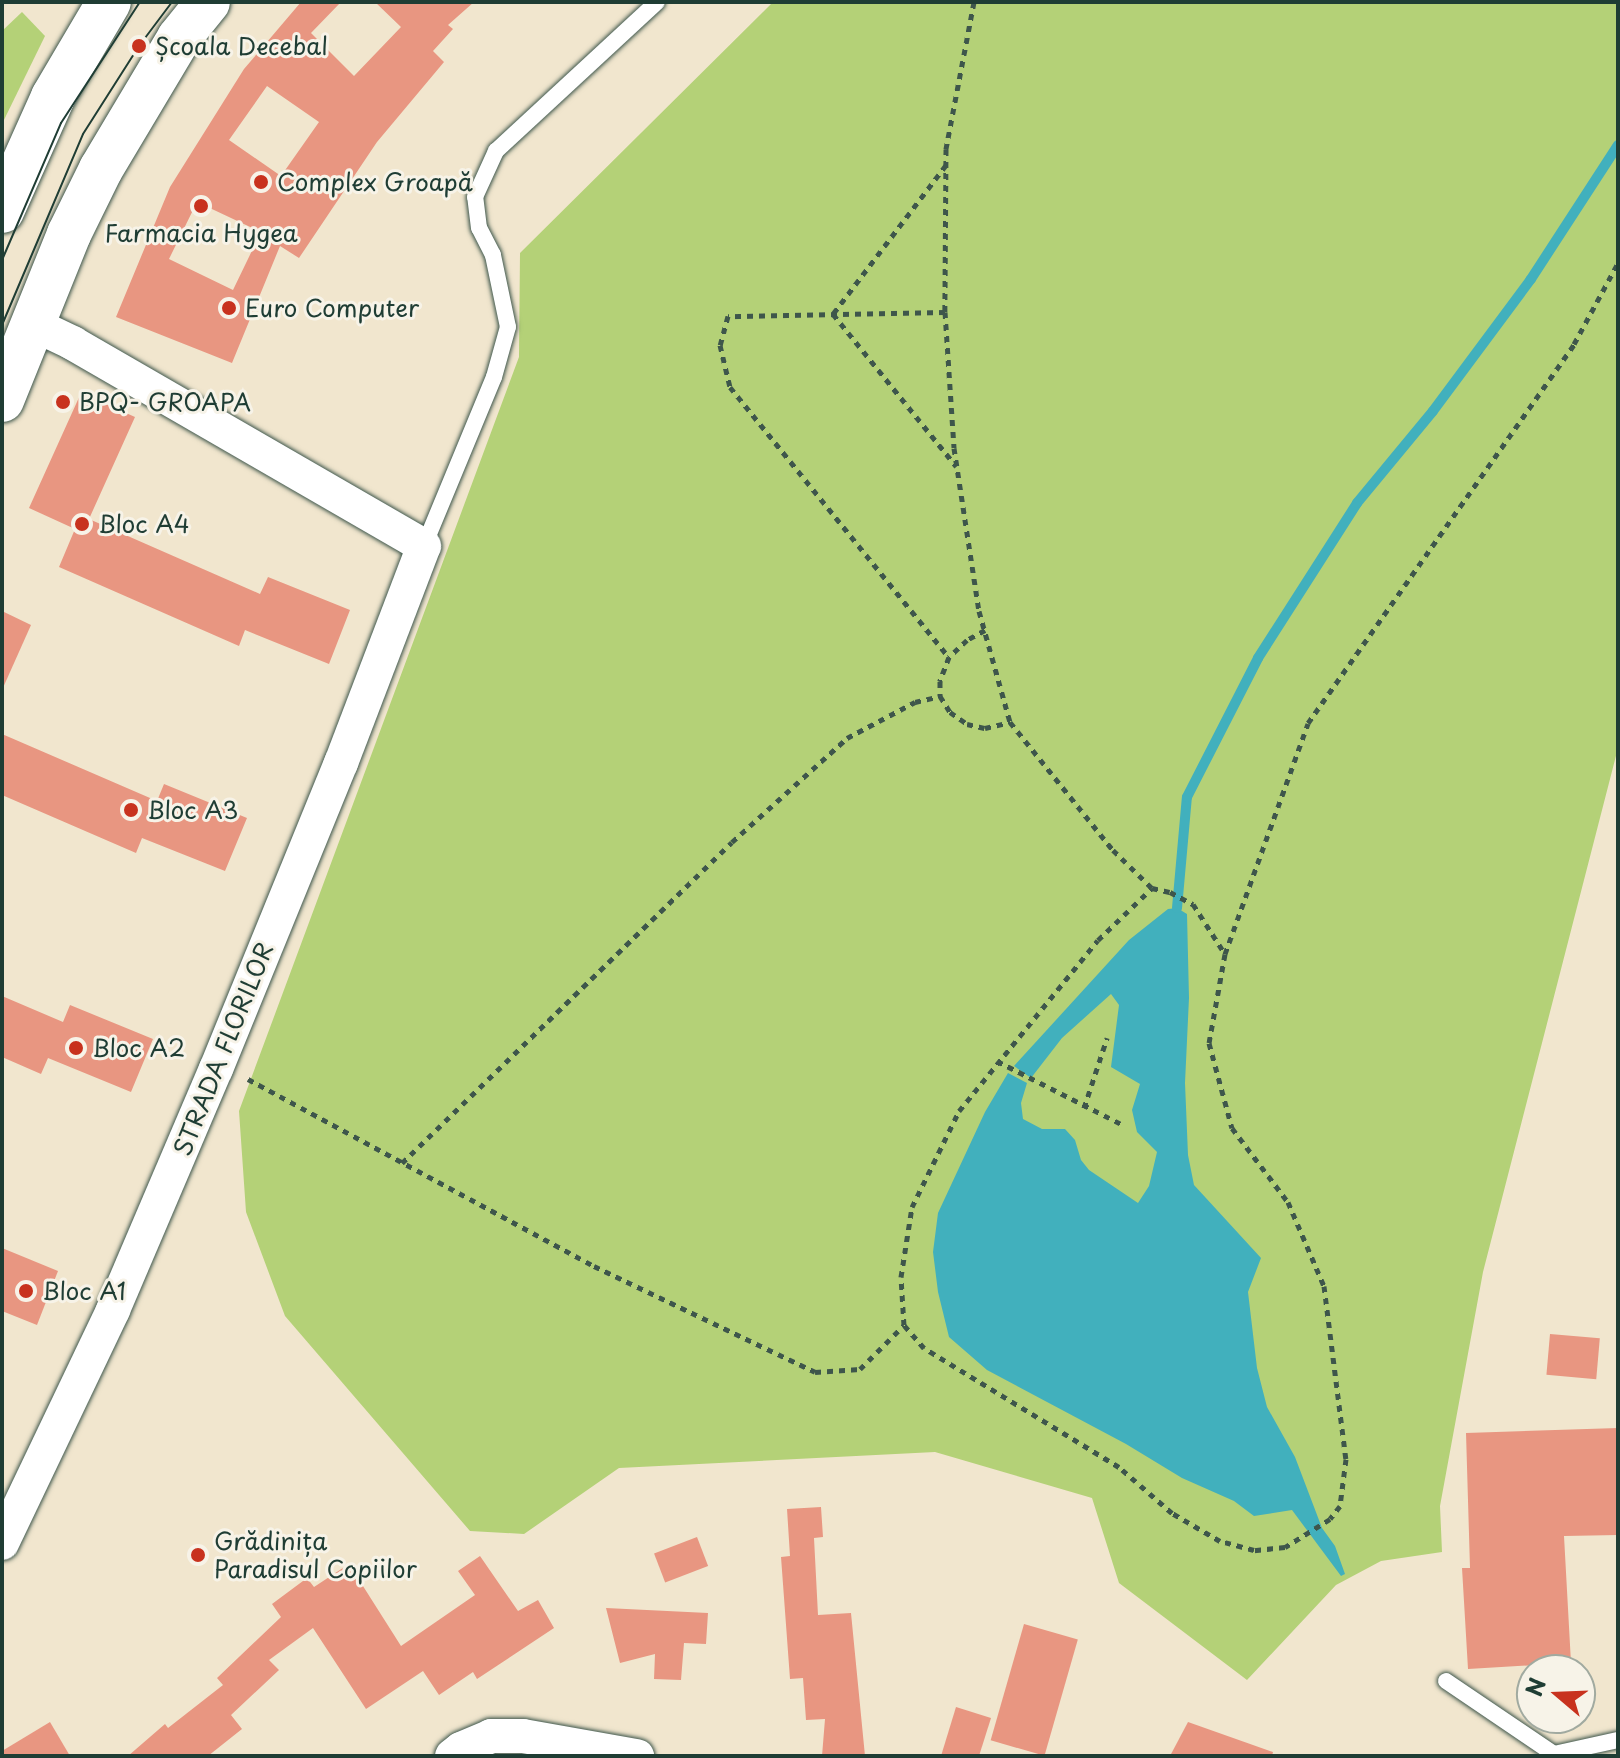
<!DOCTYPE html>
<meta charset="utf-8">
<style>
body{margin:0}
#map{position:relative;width:1620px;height:1758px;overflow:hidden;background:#f1e6ce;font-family:"Playpen Sans",sans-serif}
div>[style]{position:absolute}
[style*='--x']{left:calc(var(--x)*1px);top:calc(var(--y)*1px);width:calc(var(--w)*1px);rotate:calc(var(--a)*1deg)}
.green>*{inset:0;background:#b4d177}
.water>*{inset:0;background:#41b0bd}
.stream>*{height:10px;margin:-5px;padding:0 5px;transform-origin:5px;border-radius:5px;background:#41b0bd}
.building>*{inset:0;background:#e89681;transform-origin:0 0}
.path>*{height:5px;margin-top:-2.5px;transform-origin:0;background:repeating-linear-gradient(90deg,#3e564b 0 6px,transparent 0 12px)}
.roads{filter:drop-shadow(0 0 2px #3e564b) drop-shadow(0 0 2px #3e564b)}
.lane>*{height:16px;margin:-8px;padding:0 8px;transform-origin:8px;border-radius:8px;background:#fff}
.street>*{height:34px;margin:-17px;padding:0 17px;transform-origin:17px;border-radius:17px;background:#fff}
.secondary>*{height:44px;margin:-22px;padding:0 22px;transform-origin:22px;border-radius:22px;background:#fff}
.tram>*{height:2px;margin:-1px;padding:0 1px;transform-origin:1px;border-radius:1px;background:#1f3d34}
.dots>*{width:22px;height:22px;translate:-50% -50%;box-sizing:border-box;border:4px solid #f7f3e8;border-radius:50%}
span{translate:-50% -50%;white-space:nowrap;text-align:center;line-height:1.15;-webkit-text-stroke:6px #f7f3e8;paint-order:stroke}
.poi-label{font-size:24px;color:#1f3d34}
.left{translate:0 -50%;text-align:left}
.street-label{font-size:24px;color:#1f3d34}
.frame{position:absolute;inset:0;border:4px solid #1f3d34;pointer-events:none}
.north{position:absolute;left:1516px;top:1654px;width:80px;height:80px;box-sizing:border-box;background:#f7f3e8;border:2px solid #a1aaa0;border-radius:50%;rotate:289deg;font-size:22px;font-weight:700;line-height:32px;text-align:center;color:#1f3d34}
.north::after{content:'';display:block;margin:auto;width:28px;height:36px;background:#c8321e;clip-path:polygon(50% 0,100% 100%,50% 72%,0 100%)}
</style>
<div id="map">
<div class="green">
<div style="clip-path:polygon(773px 2px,1618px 2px,1618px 748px,1483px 1272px,1440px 1506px,1442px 1552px,1381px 1561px,1336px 1585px,1247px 1680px,1119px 1583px,1092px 1498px,935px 1452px,619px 1468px,524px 1534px,470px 1531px,285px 1316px,246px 1212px,239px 1111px,519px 357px,520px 253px)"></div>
<div style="clip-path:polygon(22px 12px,45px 36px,2px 124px,2px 31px)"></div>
</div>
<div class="water">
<div style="clip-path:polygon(1177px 908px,1187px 914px,1189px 998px,1185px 1083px,1188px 1155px,1194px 1185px,1261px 1258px,1248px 1292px,1257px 1368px,1267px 1407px,1295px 1457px,1322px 1528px,1335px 1546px,1345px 1574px,1341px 1576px,1292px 1510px,1254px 1516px,1234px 1501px,1182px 1478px,1126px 1444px,987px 1370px,949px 1337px,938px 1292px,933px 1252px,938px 1213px,985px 1112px,1008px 1073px,1027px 1083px,1021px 1103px,1023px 1119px,1042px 1129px,1065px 1129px,1075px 1140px,1081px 1160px,1089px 1170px,1138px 1203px,1149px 1186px,1157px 1152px,1137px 1132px,1132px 1110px,1140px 1084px,1111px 1067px,1119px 1005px,1111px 994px,1062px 1038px,1031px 1078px,1014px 1066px,1129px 940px,1168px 909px)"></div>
</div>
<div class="stream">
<div style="--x:1177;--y:908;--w:111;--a:-84.9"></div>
<div style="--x:1187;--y:797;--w:156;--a:-62.9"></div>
<div style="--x:1258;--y:658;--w:184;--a:-57.4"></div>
<div style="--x:1357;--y:503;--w:119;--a:-50.4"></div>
<div style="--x:1433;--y:411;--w:164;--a:-53.4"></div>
<div style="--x:1531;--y:279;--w:160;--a:-57"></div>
</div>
<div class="building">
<div style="clip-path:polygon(evenodd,301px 2px,341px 2px,311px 33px,354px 76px,401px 27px,375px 2px,474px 2px,448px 25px,453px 29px,433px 51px,444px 62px,377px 142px,299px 258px,280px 246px,232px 363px,116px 317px,170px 187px,244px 69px,301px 2px,267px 86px,319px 122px,281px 176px,229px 140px,267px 86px,301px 2px,197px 202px,261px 232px,233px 290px,169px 259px,197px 202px)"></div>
<div style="clip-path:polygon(81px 393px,135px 417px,89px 519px,260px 594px,268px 577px,350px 610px,329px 664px,245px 630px,239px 646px,59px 567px,75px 529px,29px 508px)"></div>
<div style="clip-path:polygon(2px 611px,31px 625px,2px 690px)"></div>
<div style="clip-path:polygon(2px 734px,157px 801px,164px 784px,247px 818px,225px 871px,142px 838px,136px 853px,2px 795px)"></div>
<div style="clip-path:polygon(2px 996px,63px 1022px,70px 1005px,153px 1039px,131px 1092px,48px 1058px,41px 1074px,2px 1057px)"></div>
<div style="clip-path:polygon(2px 1248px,58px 1271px,37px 1325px,2px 1311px)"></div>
<div style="left:1550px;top:1334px;width:50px;height:41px;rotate:5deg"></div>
<div style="clip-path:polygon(1618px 1428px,1618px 1535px,1564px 1536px,1571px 1663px,1468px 1669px,1462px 1568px,1470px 1568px,1466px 1433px)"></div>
<div style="clip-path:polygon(821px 1507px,823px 1537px,814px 1538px,818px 1615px,851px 1613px,865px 1756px,822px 1756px,825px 1719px,806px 1720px,803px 1678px,790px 1679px,781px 1557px,790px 1556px,787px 1509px)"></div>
<div style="left:697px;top:1537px;width:31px;height:46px;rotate:69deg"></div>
<div style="clip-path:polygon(480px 1556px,518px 1611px,538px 1600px,554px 1628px,477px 1679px,473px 1672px,439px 1695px,423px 1671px,366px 1709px,313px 1628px,269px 1660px,279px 1670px,231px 1715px,242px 1729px,208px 1756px,128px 1756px,165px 1724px,168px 1728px,223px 1685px,217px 1678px,281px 1617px,272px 1604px,307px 1578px,314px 1587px,349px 1564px,401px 1646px,475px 1595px,458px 1571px)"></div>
<div style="clip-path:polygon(606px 1608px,708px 1613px,706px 1644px,684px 1643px,681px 1680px,654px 1679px,655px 1654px,620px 1663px)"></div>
<div style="left:1024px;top:1624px;width:56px;height:121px;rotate:16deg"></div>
<div style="clip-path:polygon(956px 1707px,991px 1718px,979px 1756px,941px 1756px)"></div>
<div style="clip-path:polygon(50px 1722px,70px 1756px,2px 1756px,2px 1751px)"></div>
<div style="clip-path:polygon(1188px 1722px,1273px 1752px,1272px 1756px,1170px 1756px)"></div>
</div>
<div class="path">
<div style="--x:974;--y:2;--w:150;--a:100.8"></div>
<div style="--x:946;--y:149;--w:163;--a:90.4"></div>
<div style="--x:945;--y:312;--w:136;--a:86.2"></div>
<div style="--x:954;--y:448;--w:165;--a:81.3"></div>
<div style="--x:979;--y:611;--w:115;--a:74.4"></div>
<div style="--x:1010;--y:722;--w:164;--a:51.2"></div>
<div style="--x:1113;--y:850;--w:54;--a:44.3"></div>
<div style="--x:1152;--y:888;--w:18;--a:13"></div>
<div style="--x:1170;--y:892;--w:26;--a:28"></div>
<div style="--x:1193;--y:904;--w:59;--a:57.4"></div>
<div style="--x:1225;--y:954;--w:90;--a:100.2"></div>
<div style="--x:1209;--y:1043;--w:88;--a:74.9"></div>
<div style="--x:1232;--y:1128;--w:93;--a:52.9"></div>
<div style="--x:1288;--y:1202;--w:91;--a:66.8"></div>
<div style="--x:1324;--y:1286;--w:174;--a:82.8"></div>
<div style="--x:1346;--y:1459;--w:47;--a:97.3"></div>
<div style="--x:1340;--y:1506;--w:16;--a:128"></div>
<div style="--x:1330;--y:1519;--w:53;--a:148.1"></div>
<div style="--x:1285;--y:1547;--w:31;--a:174"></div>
<div style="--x:1254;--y:1550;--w:35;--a:-165"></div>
<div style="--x:1220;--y:1541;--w:56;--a:-149.7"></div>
<div style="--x:1172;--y:1513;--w:70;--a:-139"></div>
<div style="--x:1119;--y:1467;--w:228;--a:-148.6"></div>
<div style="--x:924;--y:1348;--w:30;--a:-131"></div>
<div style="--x:904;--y:1325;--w:48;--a:-93.6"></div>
<div style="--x:901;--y:1277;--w:71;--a:-81.1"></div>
<div style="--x:912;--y:1207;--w:107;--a:-63.9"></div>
<div style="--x:959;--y:1111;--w:220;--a:-50.9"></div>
<div style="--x:1098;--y:940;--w:75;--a:-43.9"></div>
<div style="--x:946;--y:165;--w:187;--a:127.2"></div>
<div style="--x:833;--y:314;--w:196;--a:51"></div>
<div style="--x:945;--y:312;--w:217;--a:178.9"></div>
<div style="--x:728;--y:316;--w:30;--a:105"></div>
<div style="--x:720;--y:345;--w:43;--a:76.6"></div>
<div style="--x:730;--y:387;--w:348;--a:51"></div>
<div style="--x:985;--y:630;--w:21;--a:151"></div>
<div style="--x:967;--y:640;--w:25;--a:137"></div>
<div style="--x:949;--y:657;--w:26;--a:111"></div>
<div style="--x:940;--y:681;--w:15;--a:90"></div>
<div style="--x:940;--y:696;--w:19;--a:58"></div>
<div style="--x:950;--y:712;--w:21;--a:35"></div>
<div style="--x:967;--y:724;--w:18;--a:13"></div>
<div style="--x:985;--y:728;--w:26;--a:-13"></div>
<div style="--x:1225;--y:954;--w:245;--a:-70.2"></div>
<div style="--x:1308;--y:723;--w:463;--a:-54.9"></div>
<div style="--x:1574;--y:344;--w:92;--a:-61.5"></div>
<div style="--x:997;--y:1061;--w:139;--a:26.9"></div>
<div style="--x:248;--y:1079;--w:393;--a:28.4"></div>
<div style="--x:594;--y:1266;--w:245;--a:25.6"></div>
<div style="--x:815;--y:1372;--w:45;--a:-3.8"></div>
<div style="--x:860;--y:1369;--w:62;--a:-45"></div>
<div style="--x:1084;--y:1108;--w:74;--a:-71.8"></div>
<div style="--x:402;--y:1163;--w:460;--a:-44.2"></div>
<div style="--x:732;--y:842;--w:155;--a:-42.1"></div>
<div style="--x:847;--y:738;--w:77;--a:-27.9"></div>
<div style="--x:915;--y:702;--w:26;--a:-13"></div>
</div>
<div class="roads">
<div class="lane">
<div style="--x:424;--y:546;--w:183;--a:-67.5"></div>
<div style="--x:494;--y:377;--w:52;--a:-74.4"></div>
<div style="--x:508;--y:327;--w:74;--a:-101.8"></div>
<div style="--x:493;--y:255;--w:30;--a:-117"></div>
<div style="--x:479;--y:228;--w:31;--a:-97"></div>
<div style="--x:475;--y:197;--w:51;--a:-65.5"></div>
<div style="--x:496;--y:151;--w:219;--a:-42.8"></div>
<div style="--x:1446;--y:1681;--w:130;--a:34.1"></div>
<div style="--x:1554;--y:1754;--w:66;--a:-12.3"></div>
</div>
<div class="street">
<div style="--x:2;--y:1543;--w:258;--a:-64.5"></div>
<div style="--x:113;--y:1310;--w:262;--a:-66.9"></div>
<div style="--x:216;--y:1069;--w:331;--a:-67.8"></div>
<div style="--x:341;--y:763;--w:232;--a:-69.1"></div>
<div style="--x:424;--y:546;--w:405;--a:-150"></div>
<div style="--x:73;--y:343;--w:44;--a:-154.6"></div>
<div style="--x:452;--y:1756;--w:11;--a:-38"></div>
<div style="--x:461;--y:1749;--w:33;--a:-23"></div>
<div style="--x:491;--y:1736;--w:32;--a:0"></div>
<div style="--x:523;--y:1736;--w:116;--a:10"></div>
</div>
<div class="secondary">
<div style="--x:2;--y:211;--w:125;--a:-65.9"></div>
<div style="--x:53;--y:97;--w:110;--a:-59.5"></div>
<div style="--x:2;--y:400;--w:179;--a:-68"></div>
<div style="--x:69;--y:234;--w:72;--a:-63.8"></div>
<div style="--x:101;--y:169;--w:152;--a:-59.2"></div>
<div style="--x:179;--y:38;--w:46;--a:-51.1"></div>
</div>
</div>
<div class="tram">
<div style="--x:2;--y:260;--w:149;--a:-66.7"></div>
<div style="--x:61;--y:123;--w:145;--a:-56.9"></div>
<div style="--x:2;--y:325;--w:207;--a:-67"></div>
<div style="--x:83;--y:134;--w:104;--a:-57.5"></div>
<div style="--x:139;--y:46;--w:55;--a:-53.1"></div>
</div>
<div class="dots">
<div style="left:139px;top:46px;background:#c8321e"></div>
<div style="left:261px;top:182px;background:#c8321e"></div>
<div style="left:201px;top:206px;background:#c8321e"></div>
<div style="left:229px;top:308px;background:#c8321e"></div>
<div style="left:63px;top:402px;background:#c8321e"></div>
<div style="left:82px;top:524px;background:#c8321e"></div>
<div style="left:131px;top:810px;background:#c8321e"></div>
<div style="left:76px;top:1048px;background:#c8321e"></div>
<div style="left:26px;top:1291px;background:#c8321e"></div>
<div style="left:198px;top:1555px;background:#c8321e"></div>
</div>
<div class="poi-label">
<span class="left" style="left:155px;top:46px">Școala Decebal</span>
<span class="left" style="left:277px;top:182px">Complex Groapă</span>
<span style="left:201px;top:233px">Farmacia Hygea</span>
<span class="left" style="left:245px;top:308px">Euro Computer</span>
<span class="left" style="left:79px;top:402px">BPQ- GROAPA</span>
<span class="left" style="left:98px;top:524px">Bloc A4</span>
<span class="left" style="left:147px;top:810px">Bloc A3</span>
<span class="left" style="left:92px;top:1048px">Bloc A2</span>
<span class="left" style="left:42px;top:1291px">Bloc A1</span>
<span class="left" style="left:214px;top:1555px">Grădinița<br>Paradisul Copiilor</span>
</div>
<div class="street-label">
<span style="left:223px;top:1049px;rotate:-68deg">STRADA FLORILOR</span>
</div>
<div class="frame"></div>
<div class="north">N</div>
</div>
